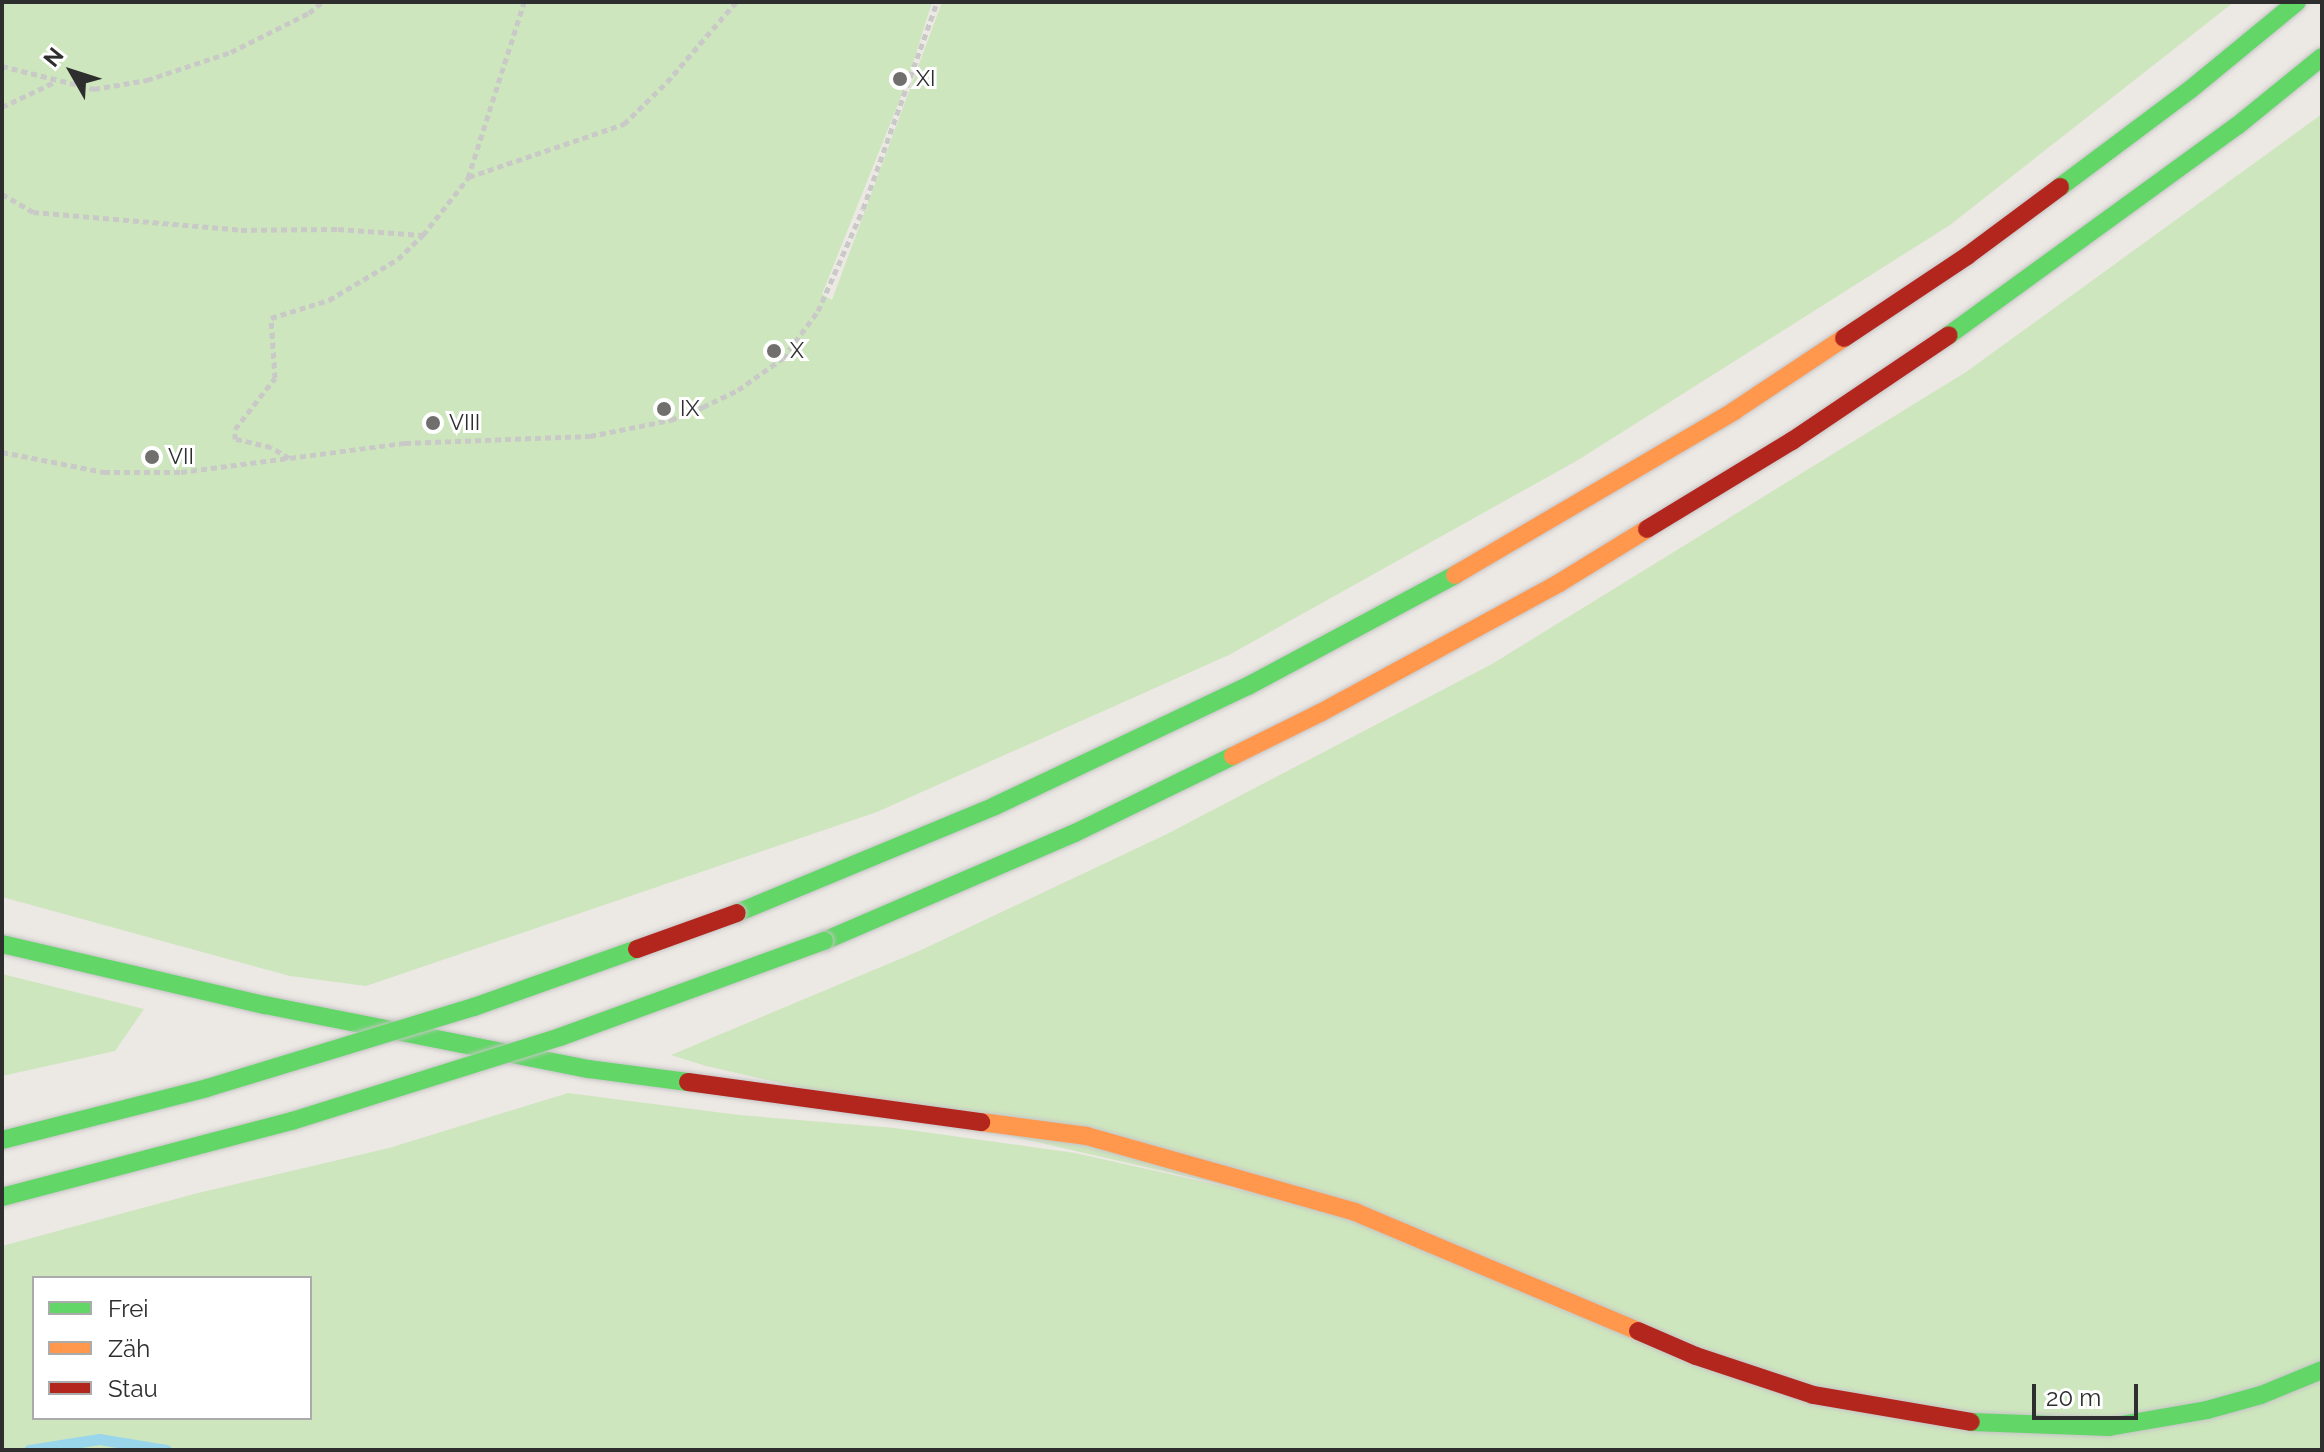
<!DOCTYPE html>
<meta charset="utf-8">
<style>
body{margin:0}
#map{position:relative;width:2324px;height:1452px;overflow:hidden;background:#ece8e4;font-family:Raleway,sans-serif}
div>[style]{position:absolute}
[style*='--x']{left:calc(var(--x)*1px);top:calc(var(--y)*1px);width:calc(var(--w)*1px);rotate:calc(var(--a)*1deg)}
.green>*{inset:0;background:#cee6be}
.stream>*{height:11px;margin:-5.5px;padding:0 5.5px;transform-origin:5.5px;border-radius:5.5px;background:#99d6ec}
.path>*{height:5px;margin-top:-2.5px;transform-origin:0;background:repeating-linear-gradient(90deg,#c9c9c8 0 6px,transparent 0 10px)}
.roads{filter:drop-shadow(0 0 2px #c5c4c5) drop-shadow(0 0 2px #c5c4c5)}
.fast>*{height:18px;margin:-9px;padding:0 9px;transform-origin:9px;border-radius:9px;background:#63d668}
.slow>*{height:18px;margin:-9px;padding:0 9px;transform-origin:9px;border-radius:9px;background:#ff974d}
.jam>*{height:18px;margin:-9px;padding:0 9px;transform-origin:9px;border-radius:9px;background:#b3261e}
.bridges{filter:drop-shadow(0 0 2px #c6c5c4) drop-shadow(0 0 2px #c6c5c4)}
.fast-bridge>*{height:18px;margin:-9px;padding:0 9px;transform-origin:9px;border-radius:9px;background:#63d668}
.jam-bridge>*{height:18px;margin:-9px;padding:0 9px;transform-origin:9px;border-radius:9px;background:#b3261e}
.dots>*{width:22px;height:22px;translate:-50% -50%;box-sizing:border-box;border:4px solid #fff;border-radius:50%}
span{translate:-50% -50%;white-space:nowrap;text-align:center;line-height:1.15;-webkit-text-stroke:6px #fff;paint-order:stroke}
.poi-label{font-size:22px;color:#2e2e2e}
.left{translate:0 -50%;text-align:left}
.frame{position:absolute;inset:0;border:4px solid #2e2e2e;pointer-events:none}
.legend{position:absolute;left:32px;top:1276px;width:280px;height:144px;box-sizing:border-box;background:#fff;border:2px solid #ababab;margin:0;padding:10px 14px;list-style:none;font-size:24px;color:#2e2e2e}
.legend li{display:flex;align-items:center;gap:16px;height:40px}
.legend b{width:40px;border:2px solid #ababab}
.north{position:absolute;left:32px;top:32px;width:80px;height:80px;-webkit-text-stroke:6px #fff;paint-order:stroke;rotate:309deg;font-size:22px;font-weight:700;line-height:32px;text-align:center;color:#2e2e2e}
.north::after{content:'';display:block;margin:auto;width:28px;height:36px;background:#2e2e2e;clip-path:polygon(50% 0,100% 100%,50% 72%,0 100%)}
.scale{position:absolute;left:2032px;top:1384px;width:106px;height:36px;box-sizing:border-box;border:4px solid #2e2e2e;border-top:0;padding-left:10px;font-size:24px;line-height:28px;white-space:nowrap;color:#2e2e2e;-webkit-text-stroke:6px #fff;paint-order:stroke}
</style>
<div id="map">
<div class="green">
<div style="clip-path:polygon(2px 2px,932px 2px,908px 79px,822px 294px,832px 300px,942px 2px,2234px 2px,1950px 225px,1578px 460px,1229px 655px,877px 812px,366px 986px,290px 976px,2px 897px)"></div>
<div style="clip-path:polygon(evenodd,2322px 114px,2322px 1450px,2px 1450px,2px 1246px,194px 1194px,389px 1148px,568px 1093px,739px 1115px,895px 1128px,1075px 1153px,1473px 1242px,706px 1066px,671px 1055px,919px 951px,1167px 834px,1492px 664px,1966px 372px,2322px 114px,34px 1278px,310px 1278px,310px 1418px,34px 1418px,34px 1278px)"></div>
<div style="clip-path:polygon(2px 974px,144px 1009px,115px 1051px,2px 1076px)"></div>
</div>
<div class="stream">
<div style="--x:29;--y:1450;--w:71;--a:-8.9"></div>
<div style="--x:99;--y:1439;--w:68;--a:9.3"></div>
</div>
<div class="path">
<div style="--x:2;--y:66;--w:95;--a:14"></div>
<div style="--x:94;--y:89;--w:54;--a:-9.6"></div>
<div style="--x:147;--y:80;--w:89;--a:-18.4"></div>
<div style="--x:231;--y:52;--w:87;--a:-26.6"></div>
<div style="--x:309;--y:13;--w:17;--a:-40"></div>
<div style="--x:2;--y:107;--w:59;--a:-25.3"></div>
<div style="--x:469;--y:177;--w:164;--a:-18.9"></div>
<div style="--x:624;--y:124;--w:60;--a:-44.3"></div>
<div style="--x:667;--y:82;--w:106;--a:-49.2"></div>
<div style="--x:2;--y:194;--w:36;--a:30"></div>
<div style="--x:33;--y:212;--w:209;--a:4.9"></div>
<div style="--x:241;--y:230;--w:97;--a:-0.6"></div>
<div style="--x:338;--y:229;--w:84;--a:4.1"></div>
<div style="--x:2;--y:452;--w:104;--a:11.1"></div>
<div style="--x:104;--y:472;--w:77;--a:0"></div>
<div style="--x:181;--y:472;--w:226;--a:-7.4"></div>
<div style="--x:405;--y:443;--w:185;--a:-2.2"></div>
<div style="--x:590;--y:436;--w:83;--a:-11.2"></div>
<div style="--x:671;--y:420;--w:35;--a:-22"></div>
<div style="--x:703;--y:407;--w:39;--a:-26"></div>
<div style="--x:738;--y:390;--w:55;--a:-35.4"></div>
<div style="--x:783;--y:358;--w:59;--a:-53.3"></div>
<div style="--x:818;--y:311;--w:111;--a:-66.2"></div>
<div style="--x:863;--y:209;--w:220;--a:-70.3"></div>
<div style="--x:289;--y:458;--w:21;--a:-149"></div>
<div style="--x:271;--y:447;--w:37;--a:-167"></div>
<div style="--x:235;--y:439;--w:10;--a:-90"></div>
<div style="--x:235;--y:429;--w:65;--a:-51.9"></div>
<div style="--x:275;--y:378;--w:60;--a:-93.8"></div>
<div style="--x:271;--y:318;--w:61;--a:-17.2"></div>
<div style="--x:329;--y:300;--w:80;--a:-30.7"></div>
<div style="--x:398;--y:259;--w:35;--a:-44"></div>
<div style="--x:423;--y:235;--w:73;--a:-51.7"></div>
<div style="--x:468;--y:178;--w:185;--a:-72.3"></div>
</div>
<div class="roads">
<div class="fast">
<div style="--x:2060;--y:187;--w:164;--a:-36.8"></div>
<div style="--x:2191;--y:89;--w:137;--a:-39.4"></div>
<div style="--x:1949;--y:335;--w:356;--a:-36"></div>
<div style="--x:2237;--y:126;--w:109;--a:-39.1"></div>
<div style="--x:737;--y:913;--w:279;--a:-22.5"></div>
<div style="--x:995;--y:806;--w:280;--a:-25.4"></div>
<div style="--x:1248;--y:686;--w:235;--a:-28.2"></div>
<div style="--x:824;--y:941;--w:273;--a:-23.3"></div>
<div style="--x:1075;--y:833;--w:176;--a:-26"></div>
<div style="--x:2;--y:944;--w:270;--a:13.1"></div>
<div style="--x:265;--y:1005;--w:330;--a:11.2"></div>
<div style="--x:589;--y:1069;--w:100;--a:7.5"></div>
<div style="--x:1971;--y:1422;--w:138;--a:2.1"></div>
<div style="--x:2109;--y:1427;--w:99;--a:-9.8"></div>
<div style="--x:2207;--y:1410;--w:56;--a:-15.5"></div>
<div style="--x:2261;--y:1395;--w:66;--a:-22.3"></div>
</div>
<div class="slow">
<div style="--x:1455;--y:575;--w:324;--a:-30.4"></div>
<div style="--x:1734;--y:411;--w:132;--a:-33.6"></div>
<div style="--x:1233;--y:756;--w:97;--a:-26.3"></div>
<div style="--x:1320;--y:713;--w:272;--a:-28.5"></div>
<div style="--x:1559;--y:583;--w:103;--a:-31.5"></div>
<div style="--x:981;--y:1122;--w:107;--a:7.5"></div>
<div style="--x:1087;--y:1136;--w:279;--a:15.8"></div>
<div style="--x:1355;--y:1212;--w:307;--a:22.8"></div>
</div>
<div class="jam">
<div style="--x:1844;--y:338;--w:148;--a:-33.7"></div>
<div style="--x:1967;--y:256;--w:116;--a:-36.6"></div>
<div style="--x:1647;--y:529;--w:170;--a:-31.3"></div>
<div style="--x:1792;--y:441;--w:189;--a:-34"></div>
<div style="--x:688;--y:1082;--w:296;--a:7.8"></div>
<div style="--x:1638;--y:1331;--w:63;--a:23.3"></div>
<div style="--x:1696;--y:1356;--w:123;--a:18.4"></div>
<div style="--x:1813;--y:1395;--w:160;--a:9.7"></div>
</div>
</div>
<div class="bridges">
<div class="fast-bridge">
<div style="--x:2;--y:1140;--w:211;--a:-14.2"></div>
<div style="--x:207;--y:1088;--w:279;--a:-16.9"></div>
<div style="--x:474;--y:1007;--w:173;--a:-19.6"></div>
<div style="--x:2;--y:1197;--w:300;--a:-14.7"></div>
<div style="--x:292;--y:1121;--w:281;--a:-17.4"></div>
<div style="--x:560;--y:1037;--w:281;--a:-20"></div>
</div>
<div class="jam-bridge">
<div style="--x:637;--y:949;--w:106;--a:-19.8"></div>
</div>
</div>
<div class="dots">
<div style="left:900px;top:79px;background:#706f6e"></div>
<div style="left:774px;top:351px;background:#706f6e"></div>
<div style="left:664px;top:409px;background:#706f6e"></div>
<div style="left:433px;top:423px;background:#706f6e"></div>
<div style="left:152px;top:457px;background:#706f6e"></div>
</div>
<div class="poi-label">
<span class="left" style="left:916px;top:79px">XI</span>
<span class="left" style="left:790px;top:351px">X</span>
<span class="left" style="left:680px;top:409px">IX</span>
<span class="left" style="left:449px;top:423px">VIII</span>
<span class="left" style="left:168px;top:457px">VII</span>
</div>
<div class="frame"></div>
<ul class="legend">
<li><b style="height:10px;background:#63d668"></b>Frei</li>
<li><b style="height:10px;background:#ff974d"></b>Zäh</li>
<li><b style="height:10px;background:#b3261e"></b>Stau</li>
</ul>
<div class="north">N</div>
<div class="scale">20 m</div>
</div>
